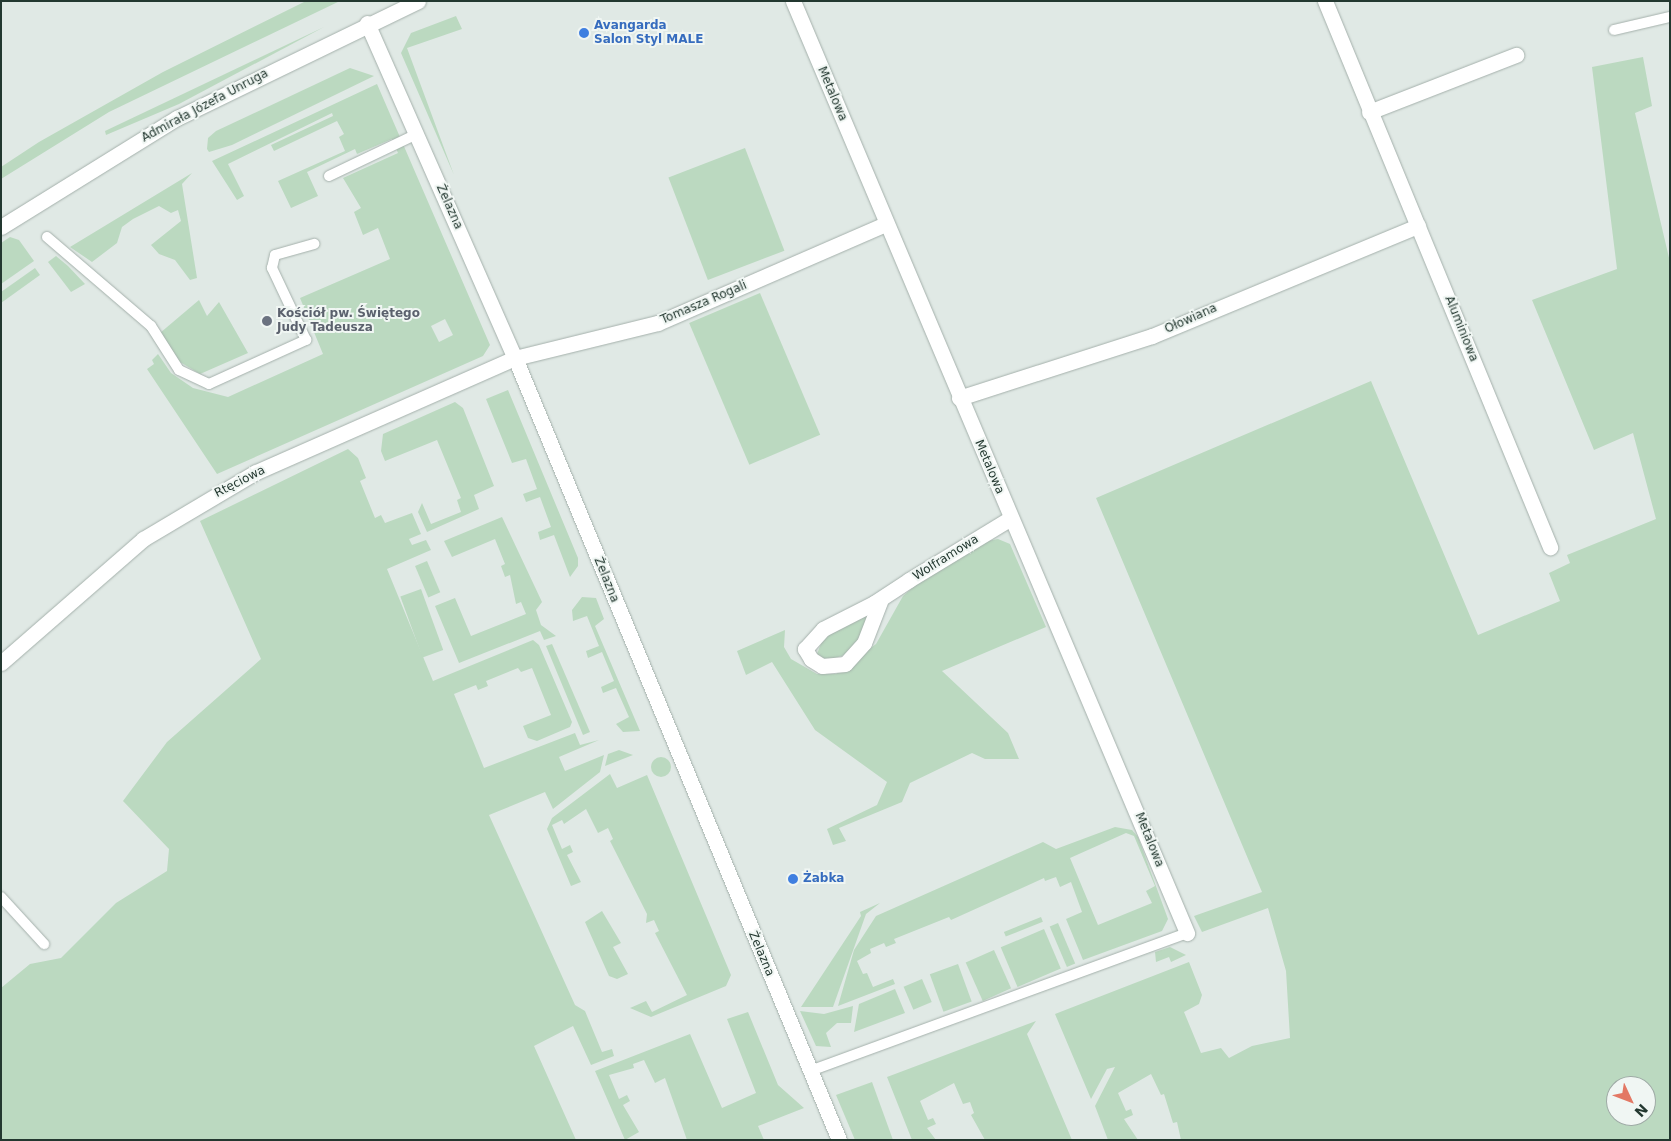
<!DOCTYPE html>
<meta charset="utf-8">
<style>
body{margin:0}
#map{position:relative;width:1671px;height:1141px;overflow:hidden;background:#e0e9e5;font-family:"DejaVu Sans",sans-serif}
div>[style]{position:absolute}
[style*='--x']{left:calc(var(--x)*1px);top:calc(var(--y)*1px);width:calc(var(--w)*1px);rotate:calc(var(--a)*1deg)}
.green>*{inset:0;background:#bbd9c0;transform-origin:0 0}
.round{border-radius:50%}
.roads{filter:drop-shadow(0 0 1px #a4b0ab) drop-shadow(0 0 1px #a4b0ab)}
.lane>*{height:10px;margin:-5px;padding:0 5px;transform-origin:5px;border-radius:5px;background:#fff}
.street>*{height:15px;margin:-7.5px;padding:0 7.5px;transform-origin:7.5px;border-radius:7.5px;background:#fff}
.secondary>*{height:15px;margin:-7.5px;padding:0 7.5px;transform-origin:7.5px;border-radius:7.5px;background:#fff}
.dots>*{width:14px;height:14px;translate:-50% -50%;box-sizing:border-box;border:2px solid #f0f6f3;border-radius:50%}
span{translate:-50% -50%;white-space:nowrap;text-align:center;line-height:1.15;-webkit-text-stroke:4px #f0f6f3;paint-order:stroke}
.shop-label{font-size:12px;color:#366cbe;font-weight:700}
.left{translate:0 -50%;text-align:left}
.street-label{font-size:12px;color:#233830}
.worship-label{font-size:12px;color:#5b616d;font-weight:700}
.frame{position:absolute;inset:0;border:2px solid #233830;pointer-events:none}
.north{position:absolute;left:1606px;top:1076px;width:50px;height:50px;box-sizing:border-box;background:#f0f6f3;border:1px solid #9eaaa5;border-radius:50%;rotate:133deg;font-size:14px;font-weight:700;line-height:20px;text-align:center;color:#233830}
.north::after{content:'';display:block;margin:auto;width:18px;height:22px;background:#e37864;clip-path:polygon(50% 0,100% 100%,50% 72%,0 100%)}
</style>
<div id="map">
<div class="green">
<div style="clip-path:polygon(306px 1px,340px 1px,109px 112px,1px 179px,1px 167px,39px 142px,163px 72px)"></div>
<div style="clip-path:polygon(456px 16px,462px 29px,407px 48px,454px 175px,401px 53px,411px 33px)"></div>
<div style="clip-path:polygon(324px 27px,179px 104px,106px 135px,105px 131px)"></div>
<div style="clip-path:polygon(evenodd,1643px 57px,1652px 106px,1635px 113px,1670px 262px,1670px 1140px,1181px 1140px,1177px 1122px,1173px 1123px,1164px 1094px,1161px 1095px,1151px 1074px,1118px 1093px,1126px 1111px,1131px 1109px,1133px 1115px,1124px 1119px,1138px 1140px,1108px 1140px,1095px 1106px,1115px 1067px,1107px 1069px,1091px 1099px,1055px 1014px,1189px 962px,1202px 995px,1199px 1004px,1184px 1012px,1201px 1053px,1221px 1048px,1229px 1058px,1252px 1046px,1290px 1038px,1286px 971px,1268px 908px,1202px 932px,1194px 916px,1262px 892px,1096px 498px,1371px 381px,1478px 635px,1560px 601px,1549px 573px,1570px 563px,1567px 555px,1656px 519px,1633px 433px,1594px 450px,1532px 300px,1617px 269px,1592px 67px,1643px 57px,1616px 1086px,1646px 1086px,1646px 1116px,1616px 1116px,1616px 1086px)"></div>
<div style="clip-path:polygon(350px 68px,374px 76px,232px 145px,209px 152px,207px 149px,208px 138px,216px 131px)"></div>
<div style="clip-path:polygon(evenodd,377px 84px,490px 345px,483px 356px,217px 474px,147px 369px,154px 364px,152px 360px,158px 354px,171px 373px,193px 388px,228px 397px,323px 354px,300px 298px,390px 259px,378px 228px,363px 235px,354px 212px,361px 208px,343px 178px,398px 153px,392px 139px,357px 154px,355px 149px,307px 172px,318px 196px,291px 208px,278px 181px,345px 151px,339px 137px,344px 134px,337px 121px,274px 151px,271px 145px,333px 116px,332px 113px,228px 164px,244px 196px,237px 200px,212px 161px,377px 84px,445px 319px,453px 335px,439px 342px,431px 326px,445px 319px)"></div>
<div style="left:745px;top:148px;width:110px;height:82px;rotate:69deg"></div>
<div style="clip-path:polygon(192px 173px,182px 184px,197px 278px,190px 280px,175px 260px,159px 254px,151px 245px,181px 221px,178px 210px,171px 213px,159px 206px,133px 219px,122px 227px,117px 243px,92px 262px,70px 247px)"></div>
<div style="clip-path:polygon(10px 237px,19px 240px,34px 261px,1px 284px,1px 243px)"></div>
<div style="clip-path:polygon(56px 256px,68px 266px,85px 284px,71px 292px,48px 262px)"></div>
<div style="clip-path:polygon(35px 268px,40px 275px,1px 303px,1px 292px)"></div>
<div style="left:760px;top:293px;width:154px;height:77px;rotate:67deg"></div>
<div style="clip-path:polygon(199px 300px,207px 316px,219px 302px,248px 353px,200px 374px,180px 362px,160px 333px)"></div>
<div style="clip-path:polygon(508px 390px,578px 558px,578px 566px,570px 577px,554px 535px,540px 540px,538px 532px,551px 527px,540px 497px,526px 502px,523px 494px,537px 489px,526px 459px,512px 463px,486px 399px)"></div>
<div style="clip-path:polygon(455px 402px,463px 408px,494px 486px,474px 495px,479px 509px,427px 532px,418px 512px,422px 503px,431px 524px,461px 512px,457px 500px,461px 498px,437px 440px,385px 461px,381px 451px,383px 434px)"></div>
<div style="clip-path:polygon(348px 449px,358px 458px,366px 478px,360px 481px,375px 518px,381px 515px,385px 523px,412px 513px,421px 534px,409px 539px,412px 545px,426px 540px,431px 550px,387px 569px,433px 681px,533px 640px,539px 645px,572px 722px,570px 727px,537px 741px,528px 738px,523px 726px,551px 715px,532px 668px,521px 672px,518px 668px,486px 681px,488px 686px,478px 690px,476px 685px,454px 694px,484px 768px,575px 733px,580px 745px,599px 740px,559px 757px,565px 771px,604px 755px,600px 772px,553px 809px,545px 792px,489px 815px,575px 1005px,585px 1011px,602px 1052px,612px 1049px,614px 1056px,591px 1065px,573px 1026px,534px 1046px,576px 1140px,1px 1140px,1px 988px,30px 964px,61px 958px,116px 903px,167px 871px,169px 849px,123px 801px,167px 742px,261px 659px,200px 521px)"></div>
<div style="clip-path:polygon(502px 517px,542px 602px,536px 610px,541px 625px,556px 636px,544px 640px,540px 631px,459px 663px,435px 606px,455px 598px,471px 636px,526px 614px,521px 602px,516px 604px,510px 575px,505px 577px,501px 566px,505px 564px,495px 539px,452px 557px,444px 541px)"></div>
<div style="clip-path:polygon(998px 539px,1010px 544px,1046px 627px,942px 671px,1008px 733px,1019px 759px,985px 759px,972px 753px,910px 783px,902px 802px,839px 828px,846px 841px,833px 845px,827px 829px,877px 805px,887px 782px,815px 730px,772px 662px,746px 675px,737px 651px,785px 630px,784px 647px,791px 659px,817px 674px,836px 674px,876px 644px,903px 596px,930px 573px,982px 542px)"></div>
<div style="left:427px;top:561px;width:34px;height:13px;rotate:67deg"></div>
<div style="left:421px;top:589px;width:65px;height:22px;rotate:70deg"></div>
<div style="clip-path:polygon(582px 597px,596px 598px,604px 619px,595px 626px,640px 731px,623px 732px,616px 724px,629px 717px,616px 688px,603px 693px,601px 687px,614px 681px,602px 652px,588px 658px,586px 651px,599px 646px,587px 616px,573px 621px,572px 610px)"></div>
<div style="clip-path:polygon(868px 616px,856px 644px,844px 655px,827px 661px,817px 654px,824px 636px,853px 619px)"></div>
<div style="clip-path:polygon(552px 644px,590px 732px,583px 735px,546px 646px)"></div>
<div style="clip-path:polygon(619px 750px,633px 755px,605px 766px,608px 754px)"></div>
<div class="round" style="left:651px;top:757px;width:20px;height:20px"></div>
<div style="clip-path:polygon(610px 774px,617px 788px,647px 775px,731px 975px,726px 986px,651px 1017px,630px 1008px,646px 1001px,652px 1012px,687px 995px,655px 933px,659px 931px,654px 920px,646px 923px,647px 914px,610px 841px,613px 839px,608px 828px,598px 833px,586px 809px,564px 824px,562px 820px,552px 825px,562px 849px,570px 845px,573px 852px,567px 855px,581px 882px,571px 886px,547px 829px,552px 818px)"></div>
<div style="clip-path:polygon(evenodd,1115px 827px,1132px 830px,1138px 837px,1168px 919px,1162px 931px,1083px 960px,1066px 919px,1082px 912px,1071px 882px,1060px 887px,1056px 877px,1045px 881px,1044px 878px,951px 920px,949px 917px,894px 939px,896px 943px,886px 947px,884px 943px,870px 949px,871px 953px,857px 961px,863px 974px,867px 973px,873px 987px,893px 979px,895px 984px,838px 1006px,854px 950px,876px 916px,1043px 842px,1056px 849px,1115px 827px,1126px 833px,1134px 836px,1155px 886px,1146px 891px,1152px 903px,1098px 925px,1070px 858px,1126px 833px)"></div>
<div style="clip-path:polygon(880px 903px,866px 914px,833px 1007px,801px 1007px,861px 916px,860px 912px)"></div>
<div style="clip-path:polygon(602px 911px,621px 943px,613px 947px,628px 974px,617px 979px,609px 976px,585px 922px)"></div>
<div style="left:1041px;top:917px;width:5px;height:40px;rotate:68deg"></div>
<div style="left:1058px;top:923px;width:44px;height:9px;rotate:67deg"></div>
<div style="left:1044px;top:929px;width:43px;height:47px;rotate:67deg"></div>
<div style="clip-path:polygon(1170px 947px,1186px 955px,1171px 962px,1169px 957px,1156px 962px,1155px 952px)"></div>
<div style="left:994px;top:950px;width:42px;height:31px;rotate:66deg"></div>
<div style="left:958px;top:964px;width:40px;height:30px;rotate:70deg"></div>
<div style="left:922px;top:979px;width:25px;height:20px;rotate:67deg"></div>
<div style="clip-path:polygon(895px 989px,905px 1013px,854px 1032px,859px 1004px)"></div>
<div style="clip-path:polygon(853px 1006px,851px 1023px,837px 1023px,826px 1033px,831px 1047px,816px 1046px,800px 1011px,824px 1014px)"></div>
<div style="clip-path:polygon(748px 1012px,778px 1085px,804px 1108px,758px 1126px,764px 1140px,687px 1140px,665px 1078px,655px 1083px,644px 1060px,633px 1064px,634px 1068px,609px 1075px,619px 1099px,627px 1095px,630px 1101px,623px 1105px,639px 1132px,625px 1140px,595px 1071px,690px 1034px,722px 1108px,756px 1093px,727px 1019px)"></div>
<div style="clip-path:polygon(1036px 1021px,1027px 1034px,1072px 1140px,985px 1140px,971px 1115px,974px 1113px,970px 1102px,963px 1104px,954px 1083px,920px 1101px,928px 1120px,933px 1118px,936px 1124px,927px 1128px,936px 1140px,912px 1140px,887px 1077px)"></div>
<div style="clip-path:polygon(872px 1082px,893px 1140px,855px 1140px,836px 1095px)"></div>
</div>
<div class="roads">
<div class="lane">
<div style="--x:1614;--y:30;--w:57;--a:-13.1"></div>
<div style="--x:329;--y:176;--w:98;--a:-25.5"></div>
<div style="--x:47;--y:237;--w:137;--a:40.6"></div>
<div style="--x:151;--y:326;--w:52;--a:57.5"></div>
<div style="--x:179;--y:370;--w:33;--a:25"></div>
<div style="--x:209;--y:384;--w:107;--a:-24.4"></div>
<div style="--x:306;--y:340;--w:80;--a:-115.3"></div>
<div style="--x:272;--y:268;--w:13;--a:-77"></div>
<div style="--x:275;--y:255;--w:41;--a:-15.8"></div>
<div style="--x:1;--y:897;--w:64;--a:47.5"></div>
<div style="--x:810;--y:1071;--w:401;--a:-20.1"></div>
</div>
<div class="street">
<div style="--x:793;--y:1;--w:1012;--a:67.08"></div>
<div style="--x:1325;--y:1;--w:591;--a:67.6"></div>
<div style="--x:367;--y:23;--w:366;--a:66.2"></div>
<div style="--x:515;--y:358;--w:846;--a:67.49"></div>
<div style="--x:1369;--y:112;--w:158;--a:-21.2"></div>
<div style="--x:959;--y:398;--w:203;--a:-17.8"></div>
<div style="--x:1152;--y:336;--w:288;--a:-22.5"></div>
<div style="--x:881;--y:599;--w:47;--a:111.1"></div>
<div style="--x:864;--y:643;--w:28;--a:132"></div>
<div style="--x:845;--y:664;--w:23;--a:175"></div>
<div style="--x:822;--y:666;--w:13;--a:-148"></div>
<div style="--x:811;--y:659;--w:12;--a:-121"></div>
<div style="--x:805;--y:649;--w:27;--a:-48"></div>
<div style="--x:823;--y:629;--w:57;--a:-27"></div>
<div style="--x:874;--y:603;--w:42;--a:-33.3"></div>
<div style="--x:909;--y:580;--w:119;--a:-31.3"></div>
<div style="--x:1;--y:663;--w:189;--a:-41.1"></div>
<div style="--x:143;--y:539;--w:131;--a:-30.7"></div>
<div style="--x:256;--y:472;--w:283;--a:-23.8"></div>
<div style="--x:515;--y:358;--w:147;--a:-13.8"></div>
<div style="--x:658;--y:323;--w:249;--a:-23.5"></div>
</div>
<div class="secondary">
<div style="--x:1;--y:227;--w:207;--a:-31.8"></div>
<div style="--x:177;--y:118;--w:268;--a:-25.9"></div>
</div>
</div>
<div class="dots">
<div style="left:584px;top:33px;background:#3f7fe0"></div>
<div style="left:267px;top:321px;background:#6b7280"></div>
<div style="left:793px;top:879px;background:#3f7fe0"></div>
</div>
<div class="shop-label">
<span class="left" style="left:594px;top:33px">Avangarda<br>Salon Styl MALE</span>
<span class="left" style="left:803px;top:879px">Żabka</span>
</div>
<div class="street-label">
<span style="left:832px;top:94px;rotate:67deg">Metalowa</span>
<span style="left:205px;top:106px;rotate:-28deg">Admirała Józefa Unruga</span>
<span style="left:449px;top:207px;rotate:66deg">Żelazna</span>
<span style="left:704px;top:303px;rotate:-23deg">Tomasza Rogali</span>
<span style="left:1191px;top:319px;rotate:-24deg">Ołowiana</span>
<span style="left:1461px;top:329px;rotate:68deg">Aluminiowa</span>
<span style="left:989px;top:467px;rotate:67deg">Metalowa</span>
<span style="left:240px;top:482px;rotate:-27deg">Rtęciowa</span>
<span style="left:946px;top:558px;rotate:-32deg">Wolframowa</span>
<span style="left:606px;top:580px;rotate:68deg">Żelazna</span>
<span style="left:1149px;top:840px;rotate:68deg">Metalowa</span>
<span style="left:761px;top:954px;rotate:67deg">Żelazna</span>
</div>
<div class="worship-label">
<span class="left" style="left:277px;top:321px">Kościół pw. Świętego<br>Judy Tadeusza</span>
</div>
<div class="frame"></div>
<div class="north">N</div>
</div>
